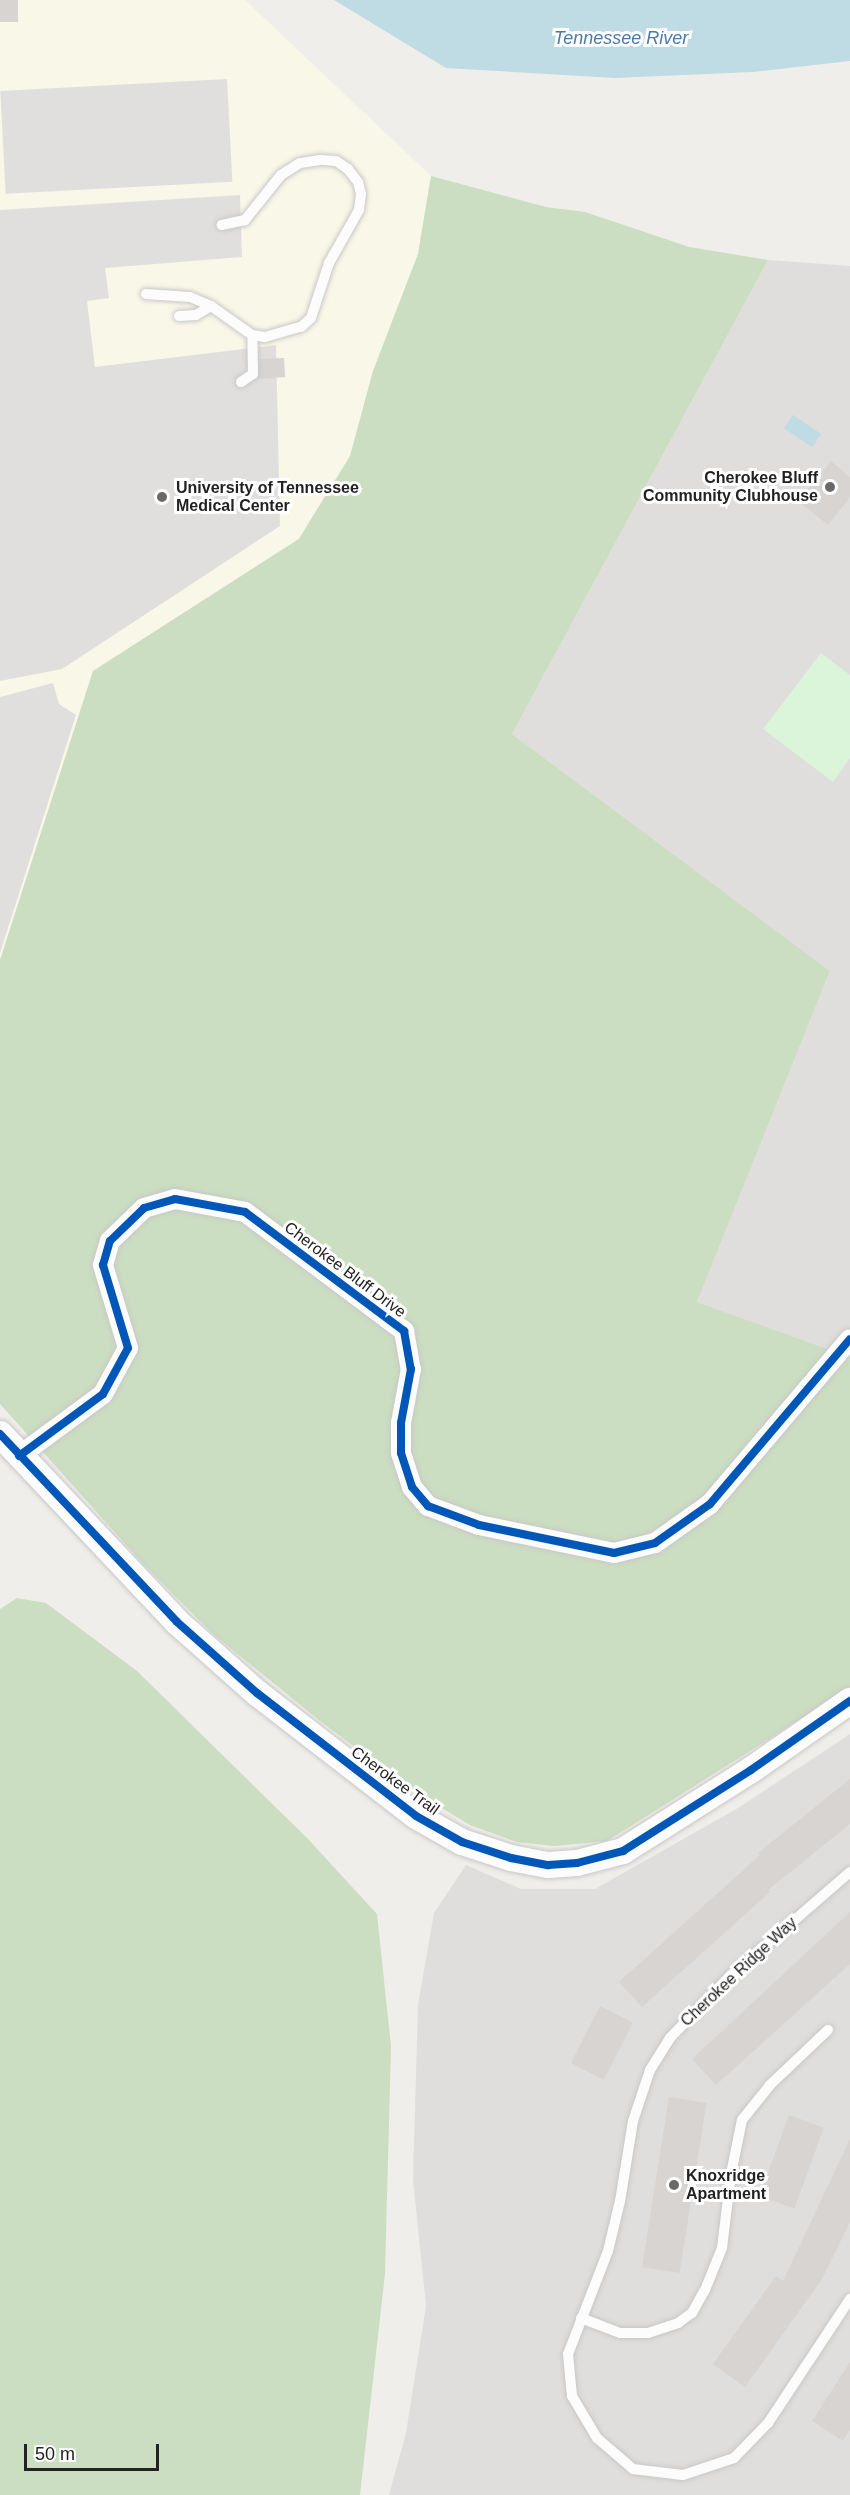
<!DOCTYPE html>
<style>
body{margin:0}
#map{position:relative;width:850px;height:2495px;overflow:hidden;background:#f0eeeb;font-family:Arial,sans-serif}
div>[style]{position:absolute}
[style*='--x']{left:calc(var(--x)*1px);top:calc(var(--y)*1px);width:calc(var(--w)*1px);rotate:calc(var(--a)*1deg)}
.residential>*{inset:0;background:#dfdedc}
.education>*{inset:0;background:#f8f7e8}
.forest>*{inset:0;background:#cbdec1}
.park>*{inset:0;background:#daf5da}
.parking>*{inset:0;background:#e0dfde;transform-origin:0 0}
.water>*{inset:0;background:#bfdbe3;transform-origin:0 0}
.building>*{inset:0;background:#d7d4d2;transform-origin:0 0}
.roads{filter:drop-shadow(0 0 2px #c9c8c7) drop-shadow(0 0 2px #c9c8c7)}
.service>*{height:10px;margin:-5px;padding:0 5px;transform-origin:5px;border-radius:5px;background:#fdfcfc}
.minor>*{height:20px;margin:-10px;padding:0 10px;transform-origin:10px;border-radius:10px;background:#fdfcfc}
.tertiary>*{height:26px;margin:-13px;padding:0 13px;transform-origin:13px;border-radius:13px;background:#fdfcfc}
.cycleway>*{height:8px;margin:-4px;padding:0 4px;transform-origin:4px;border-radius:4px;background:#0057b8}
.dots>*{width:16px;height:16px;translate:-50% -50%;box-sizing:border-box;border:3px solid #fff;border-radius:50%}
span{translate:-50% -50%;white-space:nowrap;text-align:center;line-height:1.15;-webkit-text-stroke:6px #fff;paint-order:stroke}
.poi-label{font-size:16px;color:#222;font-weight:700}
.right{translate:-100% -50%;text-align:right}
.left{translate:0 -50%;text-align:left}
.street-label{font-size:16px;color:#222}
.water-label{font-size:18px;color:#4a7aab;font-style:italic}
.scale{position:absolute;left:24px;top:2444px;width:135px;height:27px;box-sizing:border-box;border:3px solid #222;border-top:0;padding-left:8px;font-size:18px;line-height:21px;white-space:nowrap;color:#222;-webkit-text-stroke:4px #fff;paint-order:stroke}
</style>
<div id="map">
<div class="residential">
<div style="clip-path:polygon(768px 260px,850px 266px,850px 1357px,697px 1302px,830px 971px,512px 734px)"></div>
<div style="clip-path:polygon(850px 1734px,850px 2495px,389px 2495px,406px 2433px,426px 2306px,413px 2180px,418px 2005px,434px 1913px,466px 1865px,521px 1889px,595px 1889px,738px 1808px)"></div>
</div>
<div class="education">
<div style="clip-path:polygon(0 0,245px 0,431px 176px,418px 254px,373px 371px,350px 456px,298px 539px,93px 671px,0 960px)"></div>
</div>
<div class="forest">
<div style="clip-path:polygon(431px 176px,546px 207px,585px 212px,689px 247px,768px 260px,512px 734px,830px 971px,697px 1302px,850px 1357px,850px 1688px,607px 1841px,554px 1846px,517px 1842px,470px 1825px,410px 1789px,319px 1720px,213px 1634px,145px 1566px,0 1404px,0 960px,93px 671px,299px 539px,350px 456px,373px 371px,418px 254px)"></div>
<div style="clip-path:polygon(17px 1598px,46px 1603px,137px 1671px,308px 1839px,377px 1914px,391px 2046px,385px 2274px,360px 2495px,0 2495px,0 1609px)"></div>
</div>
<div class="park">
<div style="clip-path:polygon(821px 653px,850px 675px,850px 758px,833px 782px,763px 729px)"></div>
</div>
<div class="parking">
<div style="left:227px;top:79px;width:103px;height:227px;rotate:87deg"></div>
<div style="clip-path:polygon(240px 195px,242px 257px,105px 268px,109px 298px,87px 301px,95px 367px,276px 345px,280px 526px,62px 669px,0 681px,0 210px)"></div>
<div style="clip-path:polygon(53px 683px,59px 704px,76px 715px,0 953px,0 697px)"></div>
</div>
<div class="water">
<div style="clip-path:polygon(334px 0,850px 0,850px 61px,753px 72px,615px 78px,446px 68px)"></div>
<div style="left:793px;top:415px;width:34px;height:16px;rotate:34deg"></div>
</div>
<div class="building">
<div style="left:0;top:0;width:18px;height:22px"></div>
<div style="clip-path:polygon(284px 358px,285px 377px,258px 379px,260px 359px)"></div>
<div style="clip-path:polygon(831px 461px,850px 477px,850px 497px,828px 525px,798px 501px)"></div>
<div style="clip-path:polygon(850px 1779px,850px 1824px,768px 1890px,770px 1892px,642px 2007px,619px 1982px,760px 1855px,758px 1853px)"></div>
<div style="clip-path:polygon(850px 1912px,850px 1964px,716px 2085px,692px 2059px)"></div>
<div style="left:600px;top:2006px;width:37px;height:64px;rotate:27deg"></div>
<div style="left:669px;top:2097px;width:38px;height:172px;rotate:9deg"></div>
<div style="left:789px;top:2115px;width:37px;height:86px;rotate:20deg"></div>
<div style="clip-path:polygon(850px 2139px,850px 2222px,822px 2279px,745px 2387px,713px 2364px,776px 2276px,783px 2281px)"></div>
<div style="clip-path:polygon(850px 2362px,850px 2430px,843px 2441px,812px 2421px)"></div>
</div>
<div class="roads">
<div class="service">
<div style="--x:146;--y:294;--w:44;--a:3.9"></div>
<div style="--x:190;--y:297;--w:23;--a:23"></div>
<div style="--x:211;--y:306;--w:50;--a:35.3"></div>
<div style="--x:252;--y:335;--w:13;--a:9"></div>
<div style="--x:265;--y:337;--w:37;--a:-16"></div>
<div style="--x:301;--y:327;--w:13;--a:-42"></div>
<div style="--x:311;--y:318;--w:58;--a:-71.9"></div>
<div style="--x:329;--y:263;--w:61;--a:-60.5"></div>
<div style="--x:359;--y:210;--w:16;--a:-83"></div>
<div style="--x:361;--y:194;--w:12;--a:-104"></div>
<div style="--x:358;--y:182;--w:16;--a:-128"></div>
<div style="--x:348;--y:169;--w:14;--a:-146"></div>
<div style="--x:336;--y:161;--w:16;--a:-176"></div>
<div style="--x:320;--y:160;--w:20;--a:171"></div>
<div style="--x:300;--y:163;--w:22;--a:148"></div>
<div style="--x:281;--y:175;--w:58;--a:128.7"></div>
<div style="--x:245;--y:220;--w:24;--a:168"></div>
<div style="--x:179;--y:316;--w:17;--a:-3"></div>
<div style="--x:196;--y:315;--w:17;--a:-31"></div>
<div style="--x:241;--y:382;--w:14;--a:-34"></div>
<div style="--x:253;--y:374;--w:39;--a:-91"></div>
<div style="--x:850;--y:1872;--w:159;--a:139.1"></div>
<div style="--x:730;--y:1976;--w:86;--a:134.1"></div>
<div style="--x:670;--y:2038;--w:38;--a:122"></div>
<div style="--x:650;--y:2070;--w:54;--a:108.4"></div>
<div style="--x:633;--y:2121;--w:81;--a:99.2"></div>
<div style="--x:620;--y:2201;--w:51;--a:103.5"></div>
<div style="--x:608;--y:2251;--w:110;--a:111.2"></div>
<div style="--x:568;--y:2354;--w:42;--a:84.6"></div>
<div style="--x:572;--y:2396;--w:49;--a:59.2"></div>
<div style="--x:597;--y:2438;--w:48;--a:40.7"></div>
<div style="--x:633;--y:2469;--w:50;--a:6.8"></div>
<div style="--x:683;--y:2475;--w:54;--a:-18.4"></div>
<div style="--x:734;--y:2458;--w:49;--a:-45.8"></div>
<div style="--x:768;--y:2423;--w:149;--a:-56.5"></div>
<div style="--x:581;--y:2318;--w:42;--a:21"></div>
<div style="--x:620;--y:2333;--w:28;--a:0"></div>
<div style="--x:648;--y:2333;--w:32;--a:-18"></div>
<div style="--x:678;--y:2323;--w:17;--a:-36"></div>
<div style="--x:692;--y:2313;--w:26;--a:-61"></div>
<div style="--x:705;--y:2290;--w:45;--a:-68"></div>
<div style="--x:722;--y:2248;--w:75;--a:-83.1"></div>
<div style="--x:731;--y:2174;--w:55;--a:-78.5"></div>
<div style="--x:742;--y:2120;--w:45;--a:-51.3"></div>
<div style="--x:770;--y:2085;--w:80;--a:-43.5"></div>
</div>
<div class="minor">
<div style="--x:19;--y:1456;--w:104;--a:-36.4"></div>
<div style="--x:103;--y:1394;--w:52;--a:-61.5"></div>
<div style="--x:128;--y:1348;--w:87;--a:-106.8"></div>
<div style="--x:103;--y:1265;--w:25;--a:-74"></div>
<div style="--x:110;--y:1241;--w:47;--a:-44.1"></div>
<div style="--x:144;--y:1208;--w:32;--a:-16"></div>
<div style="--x:175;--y:1199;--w:71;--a:10.5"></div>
<div style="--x:245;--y:1212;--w:199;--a:36.8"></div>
<div style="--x:404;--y:1331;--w:39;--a:80"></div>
<div style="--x:411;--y:1369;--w:55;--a:100.5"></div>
<div style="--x:401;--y:1423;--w:30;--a:90"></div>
<div style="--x:401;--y:1453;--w:36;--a:72"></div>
<div style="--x:412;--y:1487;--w:25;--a:50"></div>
<div style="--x:428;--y:1506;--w:54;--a:20.4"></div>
<div style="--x:479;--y:1525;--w:138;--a:11.7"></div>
<div style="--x:614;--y:1553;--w:42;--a:-13.7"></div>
<div style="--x:655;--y:1543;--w:67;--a:-35.3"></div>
<div style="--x:710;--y:1504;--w:216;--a:-49.7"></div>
</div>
<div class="tertiary">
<div style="--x:0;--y:1434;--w:258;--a:46.7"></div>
<div style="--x:177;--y:1622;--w:107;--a:41.6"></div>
<div style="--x:257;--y:1693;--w:201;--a:37.7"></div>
<div style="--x:416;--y:1816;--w:53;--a:29.5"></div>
<div style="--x:462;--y:1842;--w:52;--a:18.1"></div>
<div style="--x:511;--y:1858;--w:38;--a:11"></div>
<div style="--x:548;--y:1865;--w:29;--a:-4"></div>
<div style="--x:577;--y:1863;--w:48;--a:-14.6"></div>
<div style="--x:623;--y:1851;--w:151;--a:-32.3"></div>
<div style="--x:751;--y:1770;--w:121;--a:-34.9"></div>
</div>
</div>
<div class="cycleway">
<div style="--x:0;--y:1434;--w:258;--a:46.7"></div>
<div style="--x:177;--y:1622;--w:107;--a:41.6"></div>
<div style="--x:257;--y:1693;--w:201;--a:37.7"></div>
<div style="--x:416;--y:1816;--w:53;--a:29.5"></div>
<div style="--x:462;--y:1842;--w:52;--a:18.1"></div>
<div style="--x:511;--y:1858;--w:38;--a:11"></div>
<div style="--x:548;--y:1865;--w:29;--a:-4"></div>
<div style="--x:577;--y:1863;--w:48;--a:-14.6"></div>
<div style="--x:623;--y:1851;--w:151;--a:-32.3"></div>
<div style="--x:751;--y:1770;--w:121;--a:-34.9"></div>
<div style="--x:19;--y:1456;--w:104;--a:-36.4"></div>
<div style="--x:103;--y:1394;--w:52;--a:-61.5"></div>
<div style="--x:128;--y:1348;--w:87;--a:-106.8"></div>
<div style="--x:103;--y:1265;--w:25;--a:-74"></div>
<div style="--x:110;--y:1241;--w:47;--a:-44.1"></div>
<div style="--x:144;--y:1208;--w:32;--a:-16"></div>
<div style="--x:175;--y:1199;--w:71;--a:10.5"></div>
<div style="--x:245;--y:1212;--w:199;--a:36.8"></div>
<div style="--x:404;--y:1331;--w:39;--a:80"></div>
<div style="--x:411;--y:1369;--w:55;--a:100.5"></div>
<div style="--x:401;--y:1423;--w:30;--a:90"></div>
<div style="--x:401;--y:1453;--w:36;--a:72"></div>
<div style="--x:412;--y:1487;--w:25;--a:50"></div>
<div style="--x:428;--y:1506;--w:54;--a:20.4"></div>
<div style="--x:479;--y:1525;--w:138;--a:11.7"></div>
<div style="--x:614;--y:1553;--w:42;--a:-13.7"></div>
<div style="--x:655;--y:1543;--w:67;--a:-35.3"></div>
<div style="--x:710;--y:1504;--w:216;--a:-49.7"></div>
</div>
<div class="dots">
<div style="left:830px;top:487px;background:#6a6968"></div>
<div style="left:162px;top:497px;background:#6a6968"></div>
<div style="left:674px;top:2185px;background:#6a6968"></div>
</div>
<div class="poi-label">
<span class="right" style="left:818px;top:487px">Cherokee Bluff<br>Community Clubhouse</span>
<span class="left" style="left:176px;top:497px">University of Tennessee<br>Medical Center</span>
<span class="left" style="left:686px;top:2185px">Knoxridge<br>Apartment</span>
</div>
<div class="street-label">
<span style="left:345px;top:1270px;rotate:37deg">Cherokee Bluff Drive</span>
<span style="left:395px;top:1781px;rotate:36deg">Cherokee Trail</span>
<span style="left:739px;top:1972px;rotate:-43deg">Cherokee Ridge Way</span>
</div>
<div class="water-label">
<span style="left:621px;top:38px">Tennessee River</span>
</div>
<div class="scale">50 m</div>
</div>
